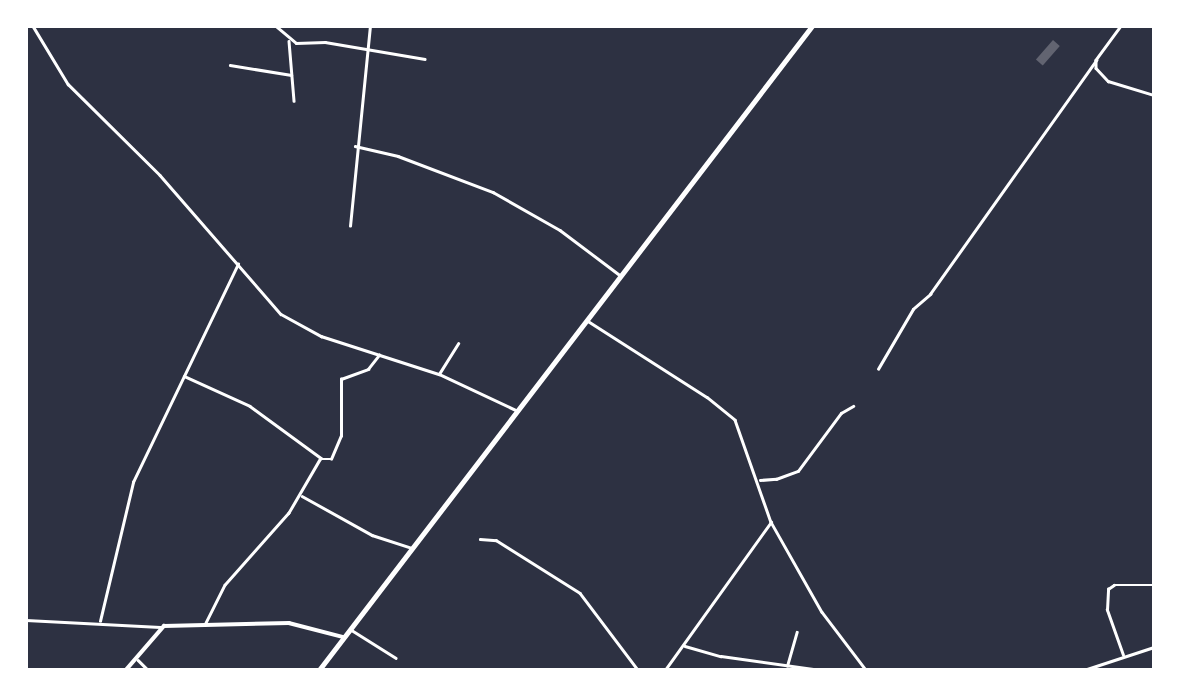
<!DOCTYPE html>
<style>
body{margin:0}
#map{position:relative;width:1180px;height:696px;overflow:hidden;background:#2d3142;font-family:Barlow,sans-serif}
div>[style]{position:absolute}
[style*='--x']{left:calc(var(--x)*1px);top:calc(var(--y)*1px);width:calc(var(--w)*1px);rotate:calc(var(--a)*1deg)}
.building>*{inset:0;background:#626471;transform-origin:0 0}
.minor>*{height:2.5px;margin:-1.25px;padding:0 1.25px;transform-origin:1.25px;border-radius:1.25px;background:#fff}
.tertiary>*{height:2.5px;margin:-1.25px;padding:0 1.25px;transform-origin:1.25px;border-radius:1.25px;background:#fff}
.secondary>*{height:3.5px;margin:-1.75px;padding:0 1.75px;transform-origin:1.75px;border-radius:1.75px;background:#fff}
.trunk>*{height:4.5px;margin:-2.25px;padding:0 2.25px;transform-origin:2.25px;border-radius:2.25px;background:#fff}
span{translate:-50% -50%;white-space:nowrap;text-align:center;line-height:1.15;-webkit-text-stroke:5px #fff;paint-order:stroke}
.frame{position:absolute;inset:0;border:28px solid #fff;pointer-events:none}
</style>
<div id="map">
<div class="building">
<div style="left:1053px;top:40px;width:9px;height:26px;rotate:41deg"></div>
</div>
<div class="minor">
<div style="--x:33;--y:26;--w:68;--a:58.9"></div>
<div style="--x:68;--y:84;--w:129;--a:44.7"></div>
<div style="--x:160;--y:175;--w:184;--a:49"></div>
<div style="--x:281;--y:314;--w:46;--a:28.8"></div>
<div style="--x:321;--y:336;--w:124;--a:17.9"></div>
<div style="--x:439;--y:374;--w:87;--a:25.1"></div>
<div style="--x:276;--y:26;--w:26;--a:40"></div>
<div style="--x:296;--y:43;--w:29;--a:-2"></div>
<div style="--x:325;--y:42;--w:101;--a:9.6"></div>
<div style="--x:1121;--y:26;--w:42;--a:126.3"></div>
<div style="--x:1096;--y:60;--w:8;--a:90"></div>
<div style="--x:1096;--y:68;--w:18;--a:47"></div>
<div style="--x:1108;--y:81;--w:48;--a:16.9"></div>
<div style="--x:289;--y:41;--w:60;--a:85.2"></div>
<div style="--x:230;--y:65;--w:62;--a:9.3"></div>
<div style="--x:355;--y:146;--w:44;--a:13.1"></div>
<div style="--x:398;--y:156;--w:102;--a:20.8"></div>
<div style="--x:493;--y:192;--w:77;--a:29.6"></div>
<div style="--x:560;--y:230;--w:76;--a:37"></div>
<div style="--x:350;--y:226;--w:201;--a:-84.3"></div>
<div style="--x:878;--y:369;--w:69;--a:-59.7"></div>
<div style="--x:913;--y:309;--w:23;--a:-41"></div>
<div style="--x:930;--y:294;--w:287;--a:-54.6"></div>
<div style="--x:439;--y:374;--w:36;--a:-58"></div>
<div style="--x:184;--y:376;--w:72;--a:24.4"></div>
<div style="--x:250;--y:406;--w:88;--a:36.2"></div>
<div style="--x:321;--y:458;--w:64;--a:120.2"></div>
<div style="--x:289;--y:513;--w:96;--a:131.6"></div>
<div style="--x:225;--y:585;--w:42;--a:116.6"></div>
<div style="--x:322;--y:459;--w:9;--a:0"></div>
<div style="--x:331;--y:459;--w:25;--a:-67"></div>
<div style="--x:341;--y:436;--w:57;--a:-90"></div>
<div style="--x:341;--y:379;--w:29;--a:-20"></div>
<div style="--x:368;--y:369;--w:18;--a:-52"></div>
<div style="--x:760;--y:480;--w:16;--a:-4"></div>
<div style="--x:776;--y:479;--w:23;--a:-20"></div>
<div style="--x:798;--y:471;--w:72;--a:-53.4"></div>
<div style="--x:841;--y:413;--w:14;--a:-30"></div>
<div style="--x:302;--y:496;--w:80;--a:29.1"></div>
<div style="--x:372;--y:535;--w:42;--a:18"></div>
<div style="--x:480;--y:539;--w:16;--a:4"></div>
<div style="--x:496;--y:540;--w:99;--a:32.2"></div>
<div style="--x:580;--y:593;--w:96;--a:53"></div>
<div style="--x:26;--y:620;--w:134;--a:3"></div>
<div style="--x:100;--y:621;--w:143;--a:-76.6"></div>
<div style="--x:133;--y:482;--w:242;--a:-64.3"></div>
<div style="--x:350;--y:629;--w:54;--a:32.2"></div>
<div style="--x:685;--y:646;--w:37;--a:16"></div>
<div style="--x:721;--y:656;--w:100;--a:8"></div>
<div style="--x:1123;--y:655;--w:48;--a:-109.6"></div>
<div style="--x:1107;--y:610;--w:21;--a:-87"></div>
<div style="--x:1108;--y:589;--w:7;--a:-34"></div>
<div style="--x:1114;--y:585;--w:40;--a:0"></div>
<div style="--x:138;--y:660;--w:14;--a:45"></div>
<div style="--x:787;--y:666;--w:35;--a:-74"></div>
<div style="--x:665;--y:670;--w:182;--a:-54.4"></div>
<div style="--x:1084;--y:670;--w:74;--a:-18.2"></div>
</div>
<div class="tertiary">
<div style="--x:588;--y:321;--w:141;--a:32.6"></div>
<div style="--x:707;--y:397;--w:36;--a:39"></div>
<div style="--x:735;--y:420;--w:108;--a:70.6"></div>
<div style="--x:771;--y:522;--w:103;--a:60.5"></div>
<div style="--x:822;--y:612;--w:73;--a:52.8"></div>
</div>
<div class="secondary">
<div style="--x:126;--y:670;--w:58;--a:-49.2"></div>
<div style="--x:164;--y:626;--w:125;--a:-1.4"></div>
<div style="--x:289;--y:623;--w:56;--a:14.5"></div>
</div>
<div class="trunk">
<div style="--x:319;--y:670;--w:811;--a:-52.56"></div>
</div>
<div class="frame"></div>
</div>
